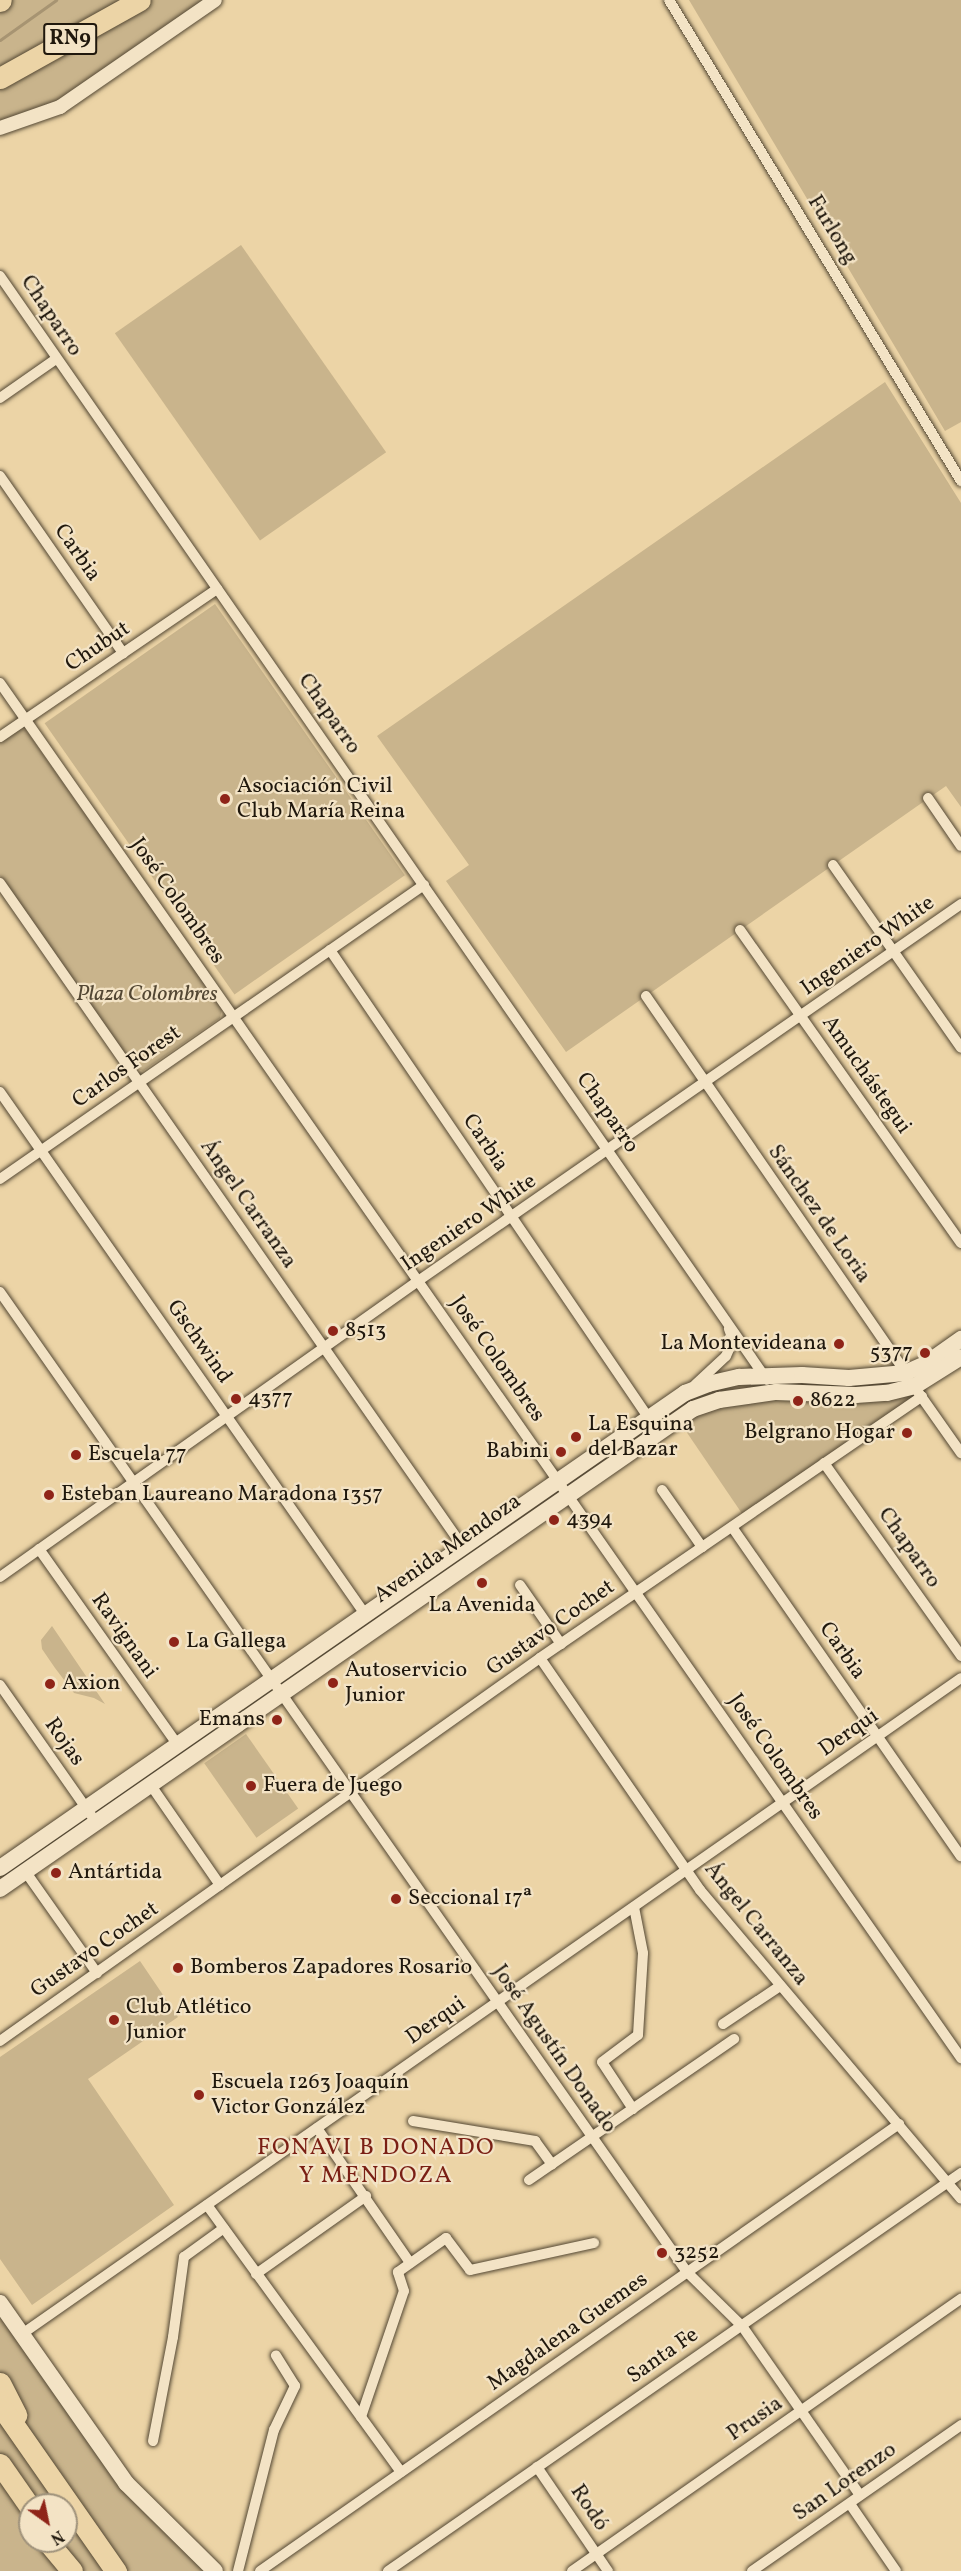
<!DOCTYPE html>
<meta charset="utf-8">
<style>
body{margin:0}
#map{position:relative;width:961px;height:2571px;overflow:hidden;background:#ecd4a6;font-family:Vollkorn,serif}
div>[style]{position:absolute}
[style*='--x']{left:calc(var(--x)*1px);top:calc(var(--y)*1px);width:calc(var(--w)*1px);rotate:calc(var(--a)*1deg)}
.green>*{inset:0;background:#c9b48c;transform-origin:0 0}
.stream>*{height:3px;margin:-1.5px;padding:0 1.5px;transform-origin:1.5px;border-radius:1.5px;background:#a79472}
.roads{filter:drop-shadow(0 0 2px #534733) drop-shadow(0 0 2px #534733)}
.minor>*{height:10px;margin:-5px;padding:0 5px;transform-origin:5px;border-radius:5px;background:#f3e3c5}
.tertiary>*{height:14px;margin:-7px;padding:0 7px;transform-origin:7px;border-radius:7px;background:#f3e3c5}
.secondary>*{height:16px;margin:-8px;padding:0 8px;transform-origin:8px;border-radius:8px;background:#f3e3c5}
.motorway>*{height:21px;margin:-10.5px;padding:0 10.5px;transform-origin:10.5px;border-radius:10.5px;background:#ecd4a6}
.dots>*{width:16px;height:16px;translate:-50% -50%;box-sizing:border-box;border:3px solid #f3e3c5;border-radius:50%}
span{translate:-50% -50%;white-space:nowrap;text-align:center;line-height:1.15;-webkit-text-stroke:4.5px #f3e3c5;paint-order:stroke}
.shield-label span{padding:2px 4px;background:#f3e3c5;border:2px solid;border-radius:4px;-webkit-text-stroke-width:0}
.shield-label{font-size:21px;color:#20180d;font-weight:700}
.street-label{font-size:22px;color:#20180d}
.poi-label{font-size:22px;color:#20180d}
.left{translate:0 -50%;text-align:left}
.right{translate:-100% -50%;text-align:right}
.park-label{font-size:22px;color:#534733;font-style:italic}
.neighbourhood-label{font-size:24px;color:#7a1f14;letter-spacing:1.5px}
.north{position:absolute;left:18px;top:2493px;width:60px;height:60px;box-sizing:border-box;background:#f3e3c5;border:2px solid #9f927b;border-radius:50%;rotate:147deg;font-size:16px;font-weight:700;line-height:24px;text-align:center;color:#20180d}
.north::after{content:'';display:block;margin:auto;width:21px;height:27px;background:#8f2418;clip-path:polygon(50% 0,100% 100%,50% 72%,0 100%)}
</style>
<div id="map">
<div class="green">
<div style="clip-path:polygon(0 0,215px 0,60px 107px,0 128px)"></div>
<div style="clip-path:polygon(689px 0,961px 0,961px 422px,945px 431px)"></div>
<div style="left:241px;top:245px;width:253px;height:154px;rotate:55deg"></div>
<div style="clip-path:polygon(885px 382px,961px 503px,961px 807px,946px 786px,566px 1052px,446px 881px,469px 865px,377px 736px)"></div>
<div style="left:215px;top:604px;width:331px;height:208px;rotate:55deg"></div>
<div style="clip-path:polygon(20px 729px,26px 730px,222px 1009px,220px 1018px,143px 1071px,132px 1067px,0 876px,0 743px)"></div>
<div style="clip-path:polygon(915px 1386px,922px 1396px,745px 1518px,677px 1418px,719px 1400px)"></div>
<div style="clip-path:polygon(52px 1626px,105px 1704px,94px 1698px,74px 1693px,55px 1668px,42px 1649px,41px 1640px)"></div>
<div style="left:246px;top:1734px;width:91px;height:51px;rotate:55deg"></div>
<div style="clip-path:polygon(140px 1961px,178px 2017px,88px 2079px,174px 2205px,32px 2305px,0 2259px,0 2057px)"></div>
<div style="clip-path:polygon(evenodd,0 2303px,126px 2483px,215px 2571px,0 2571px,0 2303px,30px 2505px,66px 2505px,66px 2541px,30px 2541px,30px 2505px)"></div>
</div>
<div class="stream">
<div style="--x:0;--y:40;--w:69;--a:-35.5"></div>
</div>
<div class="roads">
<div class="minor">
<div style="--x:669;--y:0;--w:563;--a:58.74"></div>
<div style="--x:0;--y:276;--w:1344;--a:55.21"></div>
<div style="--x:0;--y:398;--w:68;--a:-34.9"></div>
<div style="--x:0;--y:476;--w:216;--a:55.2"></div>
<div style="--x:0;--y:683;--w:1678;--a:55.05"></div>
<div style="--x:0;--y:737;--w:263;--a:-34.3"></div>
<div style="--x:928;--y:798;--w:58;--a:55.5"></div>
<div style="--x:833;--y:865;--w:223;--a:55"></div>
<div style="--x:0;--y:883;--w:809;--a:55.11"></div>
<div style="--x:740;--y:930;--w:383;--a:54.8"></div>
<div style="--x:330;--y:950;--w:565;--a:55.75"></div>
<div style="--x:646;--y:996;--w:462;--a:55.4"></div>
<div style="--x:0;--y:1092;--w:637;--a:55.04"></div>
<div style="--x:0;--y:1179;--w:516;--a:-34.74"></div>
<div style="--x:0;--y:1292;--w:1197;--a:54.97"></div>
<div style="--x:687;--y:2272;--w:77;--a:44.5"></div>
<div style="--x:742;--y:2326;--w:206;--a:55.1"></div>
<div style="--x:695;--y:1385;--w:42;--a:-43.1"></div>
<div style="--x:726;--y:1356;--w:17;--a:-66"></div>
<div style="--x:733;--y:1340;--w:12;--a:-110"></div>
<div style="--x:918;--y:1392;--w:75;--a:54.8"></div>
<div style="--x:824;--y:1463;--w:237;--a:54.6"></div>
<div style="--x:662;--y:1490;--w:70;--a:54.9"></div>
<div style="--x:732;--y:1527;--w:401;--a:55.2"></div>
<div style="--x:39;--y:1549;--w:240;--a:54.7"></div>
<div style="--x:0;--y:1577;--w:512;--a:-35.3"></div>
<div style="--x:418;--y:1281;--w:661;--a:-34.77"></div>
<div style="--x:520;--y:1585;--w:72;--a:55.2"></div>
<div style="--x:540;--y:1658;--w:282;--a:55.4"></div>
<div style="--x:700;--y:1890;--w:404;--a:49.8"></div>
<div style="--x:0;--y:1685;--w:167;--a:55"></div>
<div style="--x:150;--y:1784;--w:123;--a:55.3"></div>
<div style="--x:25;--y:1871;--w:125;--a:54.8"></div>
<div style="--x:723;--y:2024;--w:69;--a:-33.7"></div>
<div style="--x:0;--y:2041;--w:662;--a:-35.35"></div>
<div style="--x:540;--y:1658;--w:463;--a:-34.4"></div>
<div style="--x:633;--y:2109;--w:56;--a:-123.4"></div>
<div style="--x:602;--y:2062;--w:45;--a:-36.9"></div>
<div style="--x:638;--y:2035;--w:82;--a:-86.5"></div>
<div style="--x:643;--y:1953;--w:47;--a:-101.1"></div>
<div style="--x:413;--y:2121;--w:124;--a:9.3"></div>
<div style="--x:535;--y:2141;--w:29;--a:54"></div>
<div style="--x:317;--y:2128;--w:164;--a:55.4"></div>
<div style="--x:529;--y:2180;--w:249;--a:-34.5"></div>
<div style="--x:207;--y:2205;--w:330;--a:54"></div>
<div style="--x:256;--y:2274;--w:135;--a:-35.3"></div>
<div style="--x:22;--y:2334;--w:1145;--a:-34.94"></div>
<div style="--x:361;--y:2417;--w:133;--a:-71.2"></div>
<div style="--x:404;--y:2291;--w:20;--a:-108"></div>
<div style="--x:398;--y:2272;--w:59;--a:-35.3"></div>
<div style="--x:446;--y:2238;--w:40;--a:53"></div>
<div style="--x:470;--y:2270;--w:127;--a:-12.3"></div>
<div style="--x:153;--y:2441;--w:106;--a:-79.1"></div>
<div style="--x:173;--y:2337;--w:81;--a:-82.2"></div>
<div style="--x:184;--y:2257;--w:49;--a:-35.9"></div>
<div style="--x:537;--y:2467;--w:126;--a:55.7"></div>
<div style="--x:850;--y:2504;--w:81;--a:55.5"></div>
<div style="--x:238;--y:2571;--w:146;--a:-75.7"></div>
<div style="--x:274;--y:2430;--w:49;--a:-64.5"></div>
<div style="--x:295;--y:2386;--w:36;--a:-122"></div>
<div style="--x:260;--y:2571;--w:780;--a:-34.97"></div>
<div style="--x:388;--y:2571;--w:698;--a:-34.78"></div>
<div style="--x:572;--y:2571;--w:475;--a:-35"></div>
<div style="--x:752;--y:2571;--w:255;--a:-34.9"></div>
</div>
<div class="tertiary">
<div style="--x:0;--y:128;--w:64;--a:-19.3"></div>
<div style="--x:60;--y:107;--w:188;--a:-34.6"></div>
</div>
<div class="secondary">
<div style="--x:0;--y:1868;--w:834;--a:-34.74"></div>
<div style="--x:685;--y:1393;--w:25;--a:-21"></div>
<div style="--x:708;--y:1384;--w:32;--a:-13"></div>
<div style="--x:739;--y:1377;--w:63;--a:-1.8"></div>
<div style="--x:802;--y:1375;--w:47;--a:3.7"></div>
<div style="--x:849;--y:1378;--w:56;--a:-5.1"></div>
<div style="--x:905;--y:1373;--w:24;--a:-24"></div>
<div style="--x:927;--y:1363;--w:42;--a:-35.2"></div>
<div style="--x:0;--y:1889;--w:843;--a:-34.71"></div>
<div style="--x:693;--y:1409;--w:28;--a:-19"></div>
<div style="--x:719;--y:1400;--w:58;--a:-8"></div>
<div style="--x:776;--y:1392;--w:80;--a:2.1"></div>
<div style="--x:856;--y:1395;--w:31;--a:-4"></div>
<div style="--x:887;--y:1393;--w:29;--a:-14"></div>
<div style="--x:915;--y:1386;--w:54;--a:-32.2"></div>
<div style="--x:0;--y:2303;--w:220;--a:55"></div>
<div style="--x:126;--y:2483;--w:125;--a:44.7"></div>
</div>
<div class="motorway">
<div style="--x:0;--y:1;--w:1;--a:-45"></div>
<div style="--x:0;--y:78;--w:160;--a:-29.1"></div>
<div style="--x:0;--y:2383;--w:36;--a:63"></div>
<div style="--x:0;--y:2405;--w:203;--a:55.1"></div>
<div style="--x:0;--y:2464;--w:52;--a:55.1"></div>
<div style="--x:47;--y:2541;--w:39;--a:50"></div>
</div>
</div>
<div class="dots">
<div style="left:225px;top:799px;background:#8f2418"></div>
<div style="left:333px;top:1331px;background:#8f2418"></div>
<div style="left:839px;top:1344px;background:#8f2418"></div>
<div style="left:925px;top:1353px;background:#8f2418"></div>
<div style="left:236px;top:1399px;background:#8f2418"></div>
<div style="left:798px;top:1401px;background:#8f2418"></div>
<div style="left:907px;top:1433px;background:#8f2418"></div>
<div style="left:576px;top:1437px;background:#8f2418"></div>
<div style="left:561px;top:1452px;background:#8f2418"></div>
<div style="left:76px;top:1455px;background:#8f2418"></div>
<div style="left:49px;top:1495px;background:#8f2418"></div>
<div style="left:554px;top:1520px;background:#8f2418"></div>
<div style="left:482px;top:1583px;background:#8f2418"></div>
<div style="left:174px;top:1642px;background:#8f2418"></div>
<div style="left:333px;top:1683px;background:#8f2418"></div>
<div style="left:50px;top:1684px;background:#8f2418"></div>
<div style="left:277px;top:1720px;background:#8f2418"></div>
<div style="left:251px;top:1786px;background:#8f2418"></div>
<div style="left:56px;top:1873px;background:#8f2418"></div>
<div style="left:396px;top:1899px;background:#8f2418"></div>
<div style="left:178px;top:1968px;background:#8f2418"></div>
<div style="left:114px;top:2020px;background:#8f2418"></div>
<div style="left:199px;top:2095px;background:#8f2418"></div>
<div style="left:662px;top:2253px;background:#8f2418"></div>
</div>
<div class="shield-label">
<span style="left:70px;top:39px">RN9</span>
</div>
<div class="street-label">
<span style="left:832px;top:230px;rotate:59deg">Furlong</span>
<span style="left:51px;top:316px;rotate:56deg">Chaparro</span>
<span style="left:77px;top:553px;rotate:55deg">Carbia</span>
<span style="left:98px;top:647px;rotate:-34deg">Chubut</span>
<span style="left:329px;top:714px;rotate:55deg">Chaparro</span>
<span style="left:177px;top:901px;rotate:55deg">José Colombres</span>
<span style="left:868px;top:946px;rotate:-35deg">Ingeniero White</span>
<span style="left:127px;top:1067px;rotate:-35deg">Carlos Forest</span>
<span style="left:866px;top:1075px;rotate:55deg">Amuchástegui</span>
<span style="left:607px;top:1113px;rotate:55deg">Chaparro</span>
<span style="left:485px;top:1143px;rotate:56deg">Carbia</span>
<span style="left:248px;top:1204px;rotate:55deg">Ángel Carranza</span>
<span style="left:819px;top:1214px;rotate:55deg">Sánchez de Loria</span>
<span style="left:469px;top:1223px;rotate:-34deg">Ingeniero White</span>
<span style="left:199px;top:1342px;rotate:55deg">Gschwind</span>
<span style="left:497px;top:1359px;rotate:55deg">José Colombres</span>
<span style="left:909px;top:1548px;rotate:55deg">Chaparro</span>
<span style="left:448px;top:1549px;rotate:-35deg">Avenida Mendoza</span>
<span style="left:551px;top:1628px;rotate:-35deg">Gustavo Cochet</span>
<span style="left:124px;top:1636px;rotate:55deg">Ravignani</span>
<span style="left:842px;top:1651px;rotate:55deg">Carbia</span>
<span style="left:849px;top:1733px;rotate:-35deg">Derqui</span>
<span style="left:64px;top:1742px;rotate:55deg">Rojas</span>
<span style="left:775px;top:1757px;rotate:55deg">José Colombres</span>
<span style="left:756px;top:1924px;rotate:51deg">Ángel Carranza</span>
<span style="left:95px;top:1950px;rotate:-35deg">Gustavo Cochet</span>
<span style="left:436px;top:2021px;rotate:-35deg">Derqui</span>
<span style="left:554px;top:2049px;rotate:55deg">José Agustín Donado</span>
<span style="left:568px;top:2332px;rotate:-35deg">Magdalena Guemes</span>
<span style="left:663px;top:2356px;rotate:-35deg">Santa Fe</span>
<span style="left:755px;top:2419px;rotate:-35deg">Prusia</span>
<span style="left:845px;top:2482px;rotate:-35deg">San Lorenzo</span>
<span style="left:589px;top:2508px;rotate:56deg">Rodó</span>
</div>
<div class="poi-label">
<span class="left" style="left:237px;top:799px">Asociación Civil<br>Club María Reina</span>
<span class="left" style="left:345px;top:1331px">8513</span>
<span class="right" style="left:827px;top:1344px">La Montevideana</span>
<span class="right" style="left:913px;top:1353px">5377</span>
<span class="left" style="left:248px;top:1399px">4377</span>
<span class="left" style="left:810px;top:1401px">8622</span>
<span class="left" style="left:588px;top:1437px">La Esquina<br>del Bazar</span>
<span class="right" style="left:895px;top:1433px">Belgrano Hogar</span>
<span class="right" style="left:549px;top:1452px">Babini</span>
<span class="left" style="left:88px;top:1455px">Escuela 77</span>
<span class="left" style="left:61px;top:1495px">Esteban Laureano Maradona 1357</span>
<span class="left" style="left:566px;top:1520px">4394</span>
<span style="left:482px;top:1606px">La Avenida</span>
<span class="left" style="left:186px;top:1642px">La Gallega</span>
<span class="left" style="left:345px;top:1683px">Autoservicio<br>Junior</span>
<span class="left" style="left:62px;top:1684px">Axion</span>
<span class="right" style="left:265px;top:1720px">Emans</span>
<span class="left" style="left:263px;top:1786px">Fuera de Juego</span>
<span class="left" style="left:68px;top:1873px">Antártida</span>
<span class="left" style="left:408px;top:1899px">Seccional 17ª</span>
<span class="left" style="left:190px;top:1968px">Bomberos Zapadores Rosario</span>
<span class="left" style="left:126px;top:2020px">Club Atlético<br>Junior</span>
<span class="left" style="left:211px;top:2095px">Escuela 1263 Joaquín<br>Victor González</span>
<span class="left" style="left:674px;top:2253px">3252</span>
</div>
<div class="park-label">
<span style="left:147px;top:995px">Plaza Colombres</span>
</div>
<div class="neighbourhood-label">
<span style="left:376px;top:2163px">FONAVI B DONADO<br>Y MENDOZA</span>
</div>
<div class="north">N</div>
</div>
